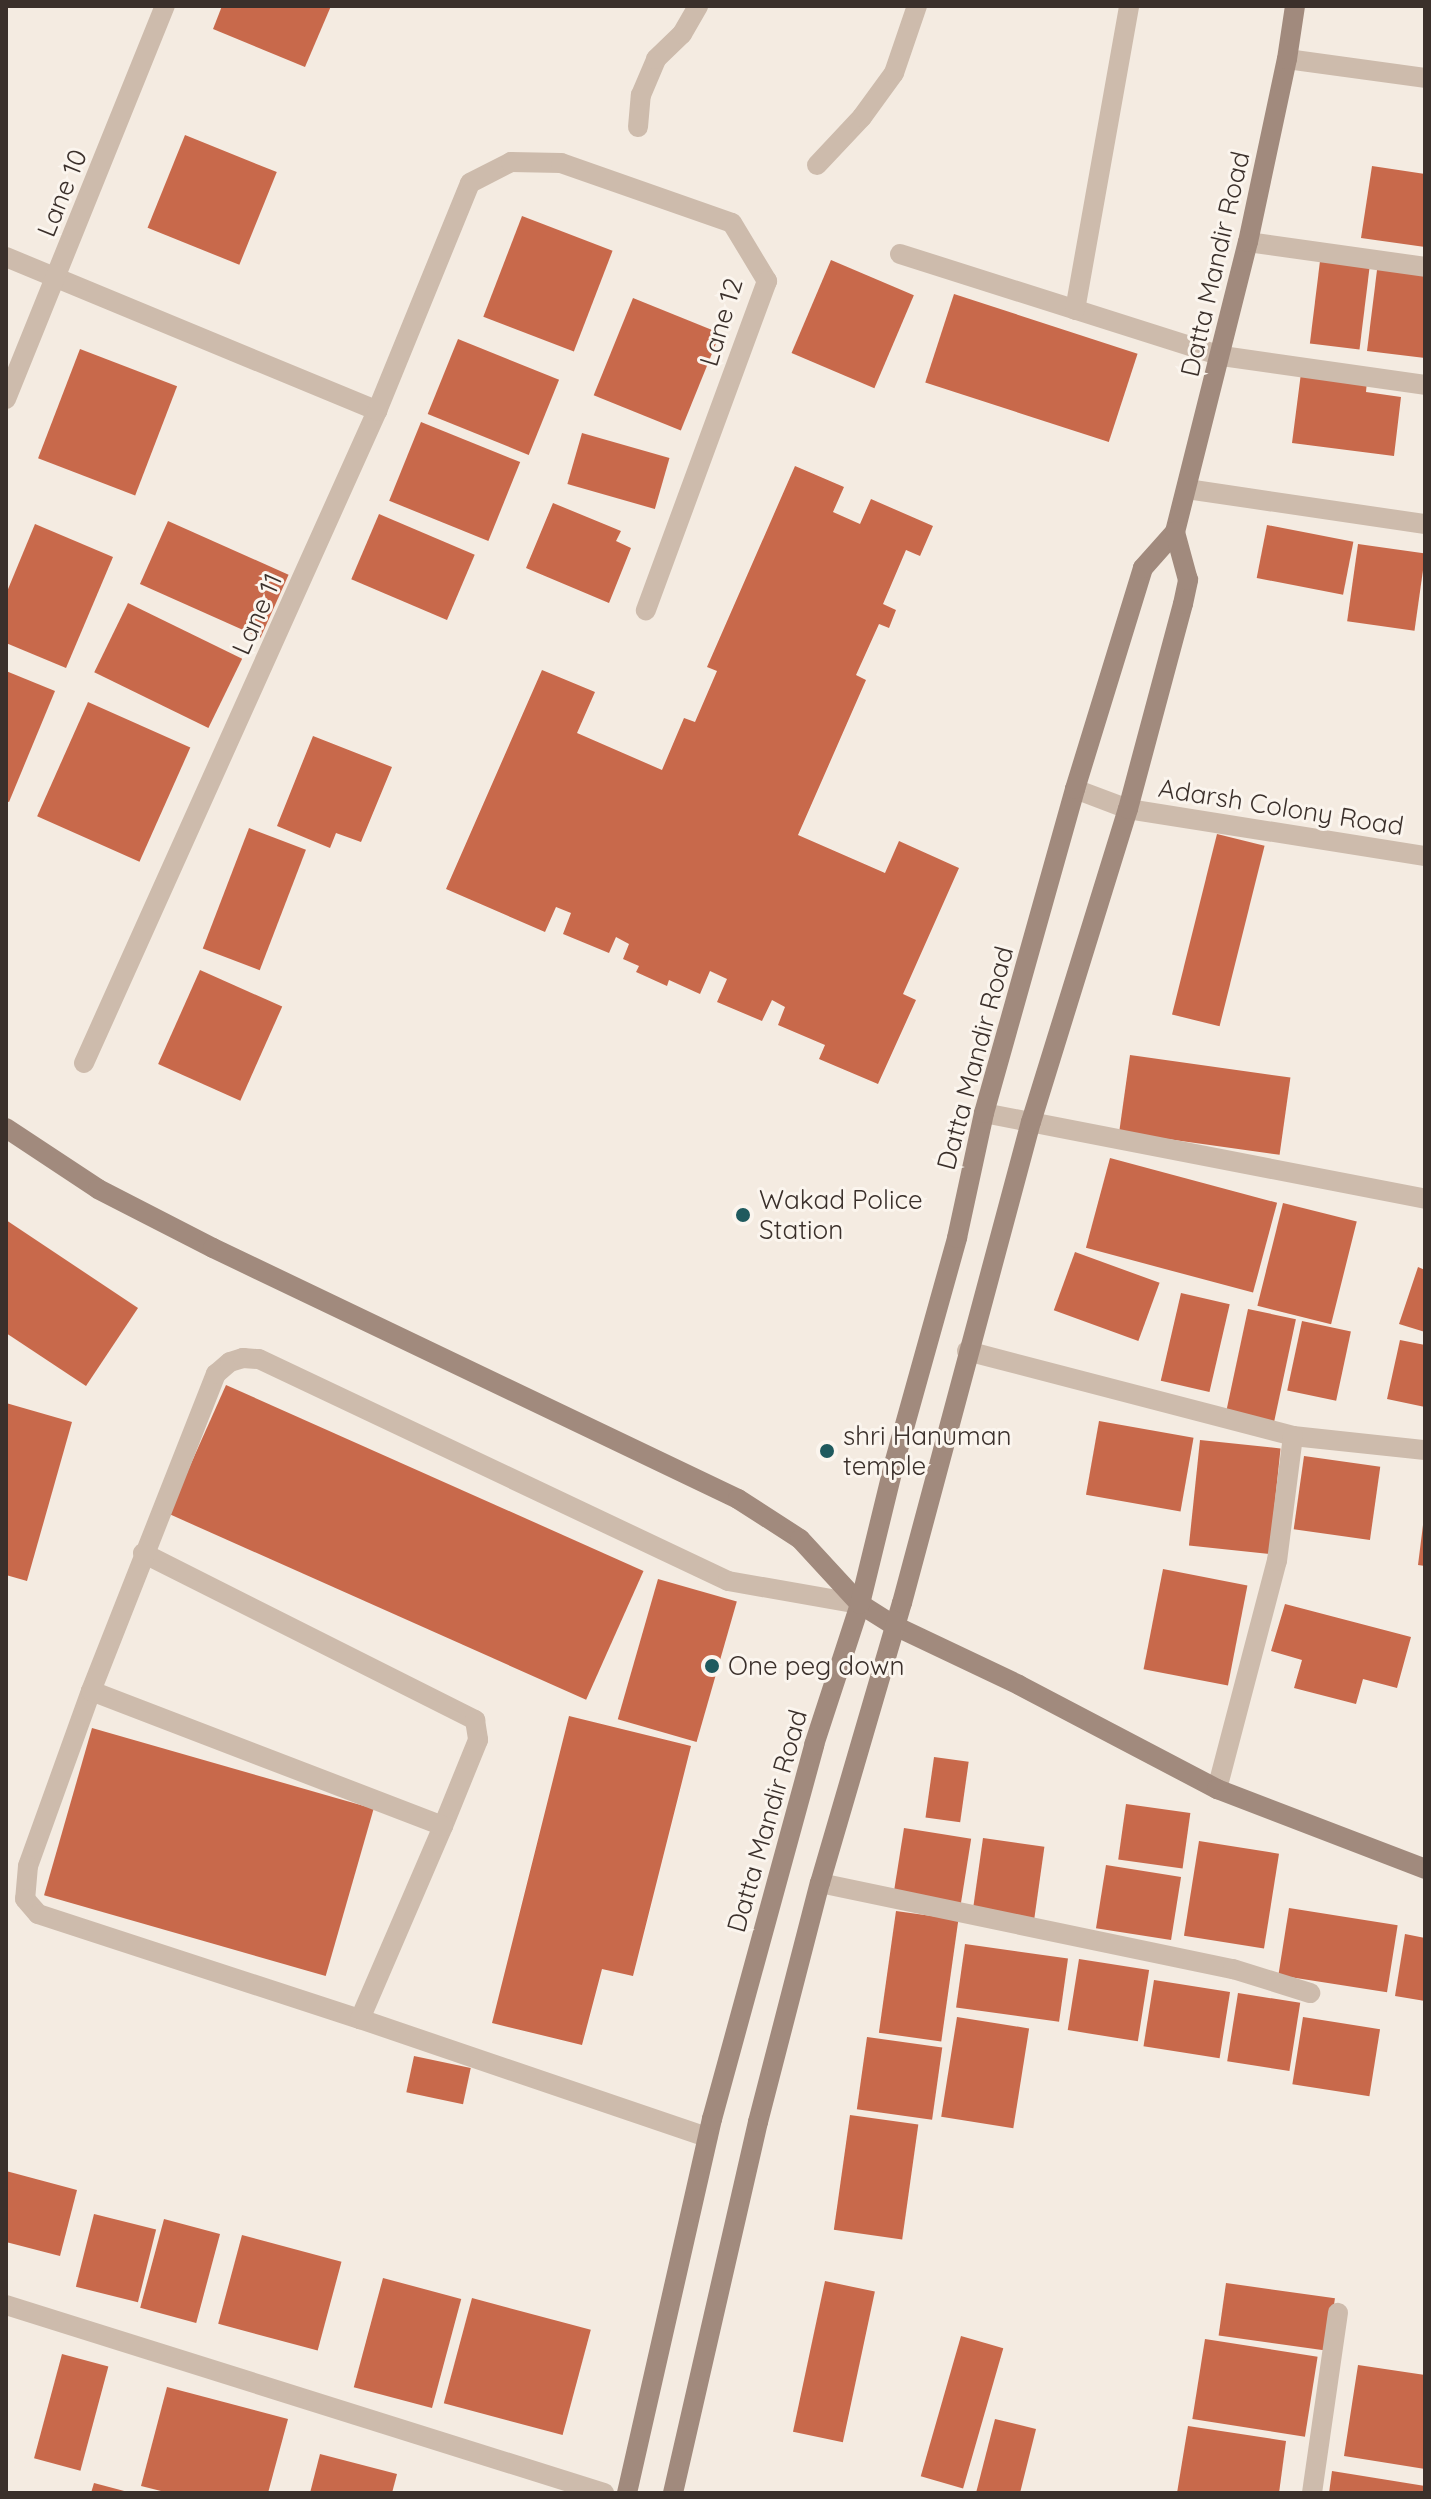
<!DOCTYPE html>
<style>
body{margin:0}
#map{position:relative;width:1431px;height:2499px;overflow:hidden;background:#f4ebe1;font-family:Quicksand,sans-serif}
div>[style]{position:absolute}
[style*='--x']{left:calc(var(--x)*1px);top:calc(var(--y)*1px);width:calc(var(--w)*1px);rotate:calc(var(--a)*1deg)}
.building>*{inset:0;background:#c8694b;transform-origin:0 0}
.street>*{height:20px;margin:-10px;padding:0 10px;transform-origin:10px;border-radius:10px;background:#cdbbac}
.secondary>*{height:20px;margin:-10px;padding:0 10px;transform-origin:10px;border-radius:10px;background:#a18a7d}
.dots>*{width:22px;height:22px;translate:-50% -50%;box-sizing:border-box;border:4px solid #fbf5ee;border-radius:50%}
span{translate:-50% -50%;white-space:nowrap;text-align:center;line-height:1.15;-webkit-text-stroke:6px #fbf5ee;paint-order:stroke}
.street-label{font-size:26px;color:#3b302b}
.poi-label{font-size:26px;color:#3b302b}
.left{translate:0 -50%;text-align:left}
.frame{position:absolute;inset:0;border:8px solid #3b302b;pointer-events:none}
</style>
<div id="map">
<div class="building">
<div style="clip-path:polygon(222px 6px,331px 6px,305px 67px,213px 29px)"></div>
<div style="left:185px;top:135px;width:99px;height:100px;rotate:22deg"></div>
<div style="clip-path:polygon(1372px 166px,1425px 174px,1425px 247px,1361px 238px)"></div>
<div style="left:522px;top:216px;width:97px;height:108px;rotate:21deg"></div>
<div style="left:831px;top:260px;width:90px;height:101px;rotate:23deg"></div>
<div style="left:1320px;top:261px;width:50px;height:83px;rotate:7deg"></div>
<div style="clip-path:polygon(1378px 262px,1425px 268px,1425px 358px,1367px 351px)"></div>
<div style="left:954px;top:294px;width:193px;height:93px;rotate:18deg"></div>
<div style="left:633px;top:298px;width:94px;height:105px;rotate:22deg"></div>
<div style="left:458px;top:339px;width:109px;height:81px;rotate:22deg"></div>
<div style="left:80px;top:349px;width:104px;height:117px;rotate:21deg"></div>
<div style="clip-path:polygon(1301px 373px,1367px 381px,1366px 392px,1401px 397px,1394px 456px,1292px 443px)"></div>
<div style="left:421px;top:422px;width:107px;height:85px;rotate:22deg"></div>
<div style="left:582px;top:433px;width:91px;height:53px;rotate:16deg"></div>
<div style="clip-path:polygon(795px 466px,844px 487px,833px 512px,860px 524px,871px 499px,933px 526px,920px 556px,906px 550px,883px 604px,896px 610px,889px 628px,879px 624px,856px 675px,866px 680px,798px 835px,885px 873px,899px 841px,959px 868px,903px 994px,916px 1000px,878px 1084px,819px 1059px,825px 1045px,778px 1025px,785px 1007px,772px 1000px,762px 1021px,717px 1002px,727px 979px,710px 971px,700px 994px,669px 980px,667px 986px,636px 972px,639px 966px,623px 959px,629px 944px,616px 937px,609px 953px,563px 934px,571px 913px,556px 907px,545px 932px,446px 889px,542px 670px,595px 692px,577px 733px,662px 770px,684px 718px,695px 722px,717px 671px,707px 667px)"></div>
<div style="clip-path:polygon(553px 503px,621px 531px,616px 541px,631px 548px,609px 603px,526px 568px)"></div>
<div style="left:379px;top:514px;width:104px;height:71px;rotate:23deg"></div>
<div style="left:168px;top:521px;width:132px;height:69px;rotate:24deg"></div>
<div style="clip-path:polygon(35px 524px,113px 557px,66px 668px,6px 643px,6px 594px)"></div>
<div style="left:1267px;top:525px;width:88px;height:54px;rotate:11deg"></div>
<div style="left:1358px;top:544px;width:68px;height:78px;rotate:8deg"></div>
<div style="left:128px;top:603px;width:127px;height:77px;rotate:26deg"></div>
<div style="clip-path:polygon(6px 671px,55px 691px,9px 802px,6px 801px)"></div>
<div style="left:88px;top:702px;width:112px;height:125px;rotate:24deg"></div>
<div style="clip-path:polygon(313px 736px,392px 767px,361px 842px,336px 833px,330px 848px,277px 826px)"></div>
<div style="left:249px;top:828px;width:61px;height:129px;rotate:21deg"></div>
<div style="left:1217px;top:834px;width:49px;height:186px;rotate:14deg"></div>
<div style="left:200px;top:970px;width:90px;height:103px;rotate:24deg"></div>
<div style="left:1130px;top:1055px;width:162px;height:78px;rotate:8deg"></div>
<div style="left:1110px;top:1158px;width:173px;height:93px;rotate:15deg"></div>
<div style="left:1283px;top:1203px;width:76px;height:106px;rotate:14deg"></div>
<div style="clip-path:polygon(6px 1220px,138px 1308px,86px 1386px,6px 1333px)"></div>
<div style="left:1075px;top:1252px;width:90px;height:62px;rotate:20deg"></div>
<div style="clip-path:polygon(1418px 1267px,1425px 1270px,1425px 1332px,1399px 1324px)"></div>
<div style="left:1181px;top:1293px;width:50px;height:90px;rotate:13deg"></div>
<div style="left:1248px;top:1309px;width:49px;height:108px;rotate:12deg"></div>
<div style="left:1302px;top:1321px;width:50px;height:71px;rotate:12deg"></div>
<div style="clip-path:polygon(1400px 1340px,1425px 1345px,1425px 1407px,1387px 1399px)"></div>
<div style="left:226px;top:1385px;width:457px;height:141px;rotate:24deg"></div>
<div style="clip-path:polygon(6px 1403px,72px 1422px,27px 1581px,6px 1575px)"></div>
<div style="left:1099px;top:1421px;width:96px;height:75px;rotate:10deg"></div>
<div style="left:1200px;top:1440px;width:81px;height:106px;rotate:6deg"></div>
<div style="left:1304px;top:1456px;width:77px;height:74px;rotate:8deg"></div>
<div style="clip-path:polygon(1423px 1525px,1425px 1525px,1425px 1566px,1418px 1565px)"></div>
<div style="left:1163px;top:1569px;width:86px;height:102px;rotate:11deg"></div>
<div style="left:658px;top:1579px;width:82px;height:146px;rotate:16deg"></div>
<div style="clip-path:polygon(1285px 1604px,1411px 1637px,1397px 1688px,1363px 1679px,1356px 1704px,1294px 1688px,1302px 1660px,1271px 1651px)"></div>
<div style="clip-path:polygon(569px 1716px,691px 1746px,633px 1976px,602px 1969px,582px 2045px,492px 2023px)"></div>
<div style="left:92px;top:1728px;width:293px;height:174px;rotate:16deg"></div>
<div style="left:934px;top:1757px;width:35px;height:61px;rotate:8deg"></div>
<div style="left:1126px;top:1804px;width:65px;height:56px;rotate:8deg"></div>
<div style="left:904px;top:1828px;width:68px;height:67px;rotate:9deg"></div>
<div style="left:983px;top:1838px;width:62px;height:74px;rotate:8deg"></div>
<div style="left:1199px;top:1841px;width:81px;height:96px;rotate:9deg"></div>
<div style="left:1106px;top:1865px;width:76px;height:64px;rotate:9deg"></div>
<div style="left:1289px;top:1908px;width:110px;height:68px;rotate:9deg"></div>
<div style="left:896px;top:1911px;width:63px;height:123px;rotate:8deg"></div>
<div style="clip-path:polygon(1405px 1934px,1425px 1938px,1425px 2001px,1395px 1996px)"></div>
<div style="left:965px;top:1944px;width:104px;height:64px;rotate:8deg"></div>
<div style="left:1079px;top:1959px;width:71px;height:72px;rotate:9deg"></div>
<div style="left:1154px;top:1980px;width:77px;height:67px;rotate:9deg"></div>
<div style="left:1238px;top:1993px;width:63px;height:69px;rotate:9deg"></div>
<div style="left:957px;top:2017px;width:73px;height:101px;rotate:9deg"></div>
<div style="left:1303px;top:2017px;width:78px;height:68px;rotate:9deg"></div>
<div style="left:867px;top:2037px;width:76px;height:73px;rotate:8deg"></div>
<div style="left:414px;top:2056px;width:58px;height:37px;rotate:12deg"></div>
<div style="left:850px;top:2115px;width:69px;height:116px;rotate:8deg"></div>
<div style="clip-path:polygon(6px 2171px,77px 2190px,60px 2256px,6px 2242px)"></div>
<div style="left:94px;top:2214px;width:64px;height:75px;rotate:14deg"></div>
<div style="left:164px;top:2219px;width:58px;height:92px;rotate:15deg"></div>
<div style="left:242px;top:2235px;width:103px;height:92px;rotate:15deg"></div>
<div style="left:383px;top:2278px;width:81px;height:113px;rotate:15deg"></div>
<div style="left:825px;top:2281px;width:51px;height:154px;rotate:12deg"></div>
<div style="left:1226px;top:2283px;width:110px;height:53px;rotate:8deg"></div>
<div style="left:472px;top:2298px;width:123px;height:109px;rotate:15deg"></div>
<div style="left:961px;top:2336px;width:44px;height:146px;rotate:16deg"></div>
<div style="left:1205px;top:2339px;width:114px;height:81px;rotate:9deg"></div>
<div style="left:62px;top:2354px;width:48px;height:108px;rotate:15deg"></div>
<div style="clip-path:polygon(1358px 2365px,1425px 2375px,1425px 2469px,1344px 2456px)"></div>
<div style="clip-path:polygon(167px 2387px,288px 2419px,268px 2493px,169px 2493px,141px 2486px)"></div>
<div style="clip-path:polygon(995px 2419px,1036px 2429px,1020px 2493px,976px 2493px)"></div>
<div style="clip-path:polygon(1188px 2426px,1286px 2441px,1279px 2493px,1177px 2493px)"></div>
<div style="clip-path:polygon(320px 2454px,397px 2474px,392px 2493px,310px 2493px)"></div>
<div style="clip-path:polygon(1332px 2471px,1425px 2486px,1425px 2493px,1329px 2493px)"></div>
<div style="clip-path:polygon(94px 2483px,128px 2492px,128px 2493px,91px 2493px)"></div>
</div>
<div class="street">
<div style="--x:1287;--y:59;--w:139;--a:7.8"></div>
<div style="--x:638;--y:127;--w:32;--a:-85"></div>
<div style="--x:641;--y:95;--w:39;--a:-67"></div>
<div style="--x:656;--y:59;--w:36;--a:-44"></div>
<div style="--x:682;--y:34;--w:32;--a:-60"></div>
<div style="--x:817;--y:165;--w:66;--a:-46.8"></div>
<div style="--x:862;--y:117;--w:54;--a:-54"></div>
<div style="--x:894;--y:73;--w:71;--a:-71.1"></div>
<div style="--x:1248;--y:242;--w:179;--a:8"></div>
<div style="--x:900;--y:254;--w:338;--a:17.6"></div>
<div style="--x:1222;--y:356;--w:205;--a:8.1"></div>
<div style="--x:6;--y:257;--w:402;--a:22.5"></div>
<div style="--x:1075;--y:310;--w:309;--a:-79.9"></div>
<div style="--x:6;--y:399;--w:424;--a:-68"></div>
<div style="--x:1187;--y:489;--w:241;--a:8.4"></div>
<div style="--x:1075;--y:789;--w:57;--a:20.7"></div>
<div style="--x:1128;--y:809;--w:301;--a:9"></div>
<div style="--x:84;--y:1063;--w:715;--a:-65.8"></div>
<div style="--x:377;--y:411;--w:246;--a:-67.8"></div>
<div style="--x:470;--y:183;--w:46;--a:-27.1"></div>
<div style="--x:511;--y:162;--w:50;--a:1.1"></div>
<div style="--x:561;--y:163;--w:181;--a:19.3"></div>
<div style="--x:732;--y:223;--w:68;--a:58.9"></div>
<div style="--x:767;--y:281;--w:351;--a:110.2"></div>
<div style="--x:984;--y:1113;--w:449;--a:11"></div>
<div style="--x:967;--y:1351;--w:337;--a:14.6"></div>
<div style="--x:1293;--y:1436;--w:133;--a:6.1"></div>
<div style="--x:143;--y:1553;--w:372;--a:26.7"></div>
<div style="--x:475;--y:1720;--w:20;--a:81"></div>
<div style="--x:478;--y:1740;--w:93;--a:112.1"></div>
<div style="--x:91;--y:1691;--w:186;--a:109.8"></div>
<div style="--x:28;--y:1866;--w:33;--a:95"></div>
<div style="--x:25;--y:1899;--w:20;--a:49"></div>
<div style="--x:38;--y:1914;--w:339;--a:18.1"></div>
<div style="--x:360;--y:2019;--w:367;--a:18.8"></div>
<div style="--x:1217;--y:1789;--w:236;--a:-75.3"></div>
<div style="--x:1277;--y:1561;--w:126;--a:-82.7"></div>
<div style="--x:820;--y:1883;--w:422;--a:11.8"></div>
<div style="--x:1233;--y:1969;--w:81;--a:17.3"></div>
<div style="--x:360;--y:2019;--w:210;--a:-66.7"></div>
<div style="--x:443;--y:1826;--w:377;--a:-159"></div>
<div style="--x:91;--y:1691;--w:341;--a:-68.5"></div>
<div style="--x:216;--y:1374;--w:18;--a:-41"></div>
<div style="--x:230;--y:1362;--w:14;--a:-17"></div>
<div style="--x:243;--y:1358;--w:16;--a:4"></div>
<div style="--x:259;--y:1359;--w:519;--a:25.33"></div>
<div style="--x:728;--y:1581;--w:134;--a:9.9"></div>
<div style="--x:6;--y:2305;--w:627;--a:17.45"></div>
<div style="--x:1312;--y:2493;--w:182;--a:-81.8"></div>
</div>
<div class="secondary">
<div style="--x:6;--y:1128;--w:110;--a:33.5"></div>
<div style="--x:98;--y:1189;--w:129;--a:27.2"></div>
<div style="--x:213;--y:1248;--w:582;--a:25.55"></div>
<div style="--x:738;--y:1499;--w:74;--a:32.8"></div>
<div style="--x:800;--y:1539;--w:88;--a:47.3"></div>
<div style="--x:860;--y:1604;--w:41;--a:32.2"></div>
<div style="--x:895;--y:1626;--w:137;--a:25.4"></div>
<div style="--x:1019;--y:1685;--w:224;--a:27.7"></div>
<div style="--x:1217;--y:1789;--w:223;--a:21"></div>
<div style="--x:627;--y:2493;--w:384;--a:-77.2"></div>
<div style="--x:712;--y:2119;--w:388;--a:-74.7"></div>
<div style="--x:814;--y:1745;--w:148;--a:-71.9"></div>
<div style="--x:860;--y:1604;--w:144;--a:-76.3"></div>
<div style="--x:894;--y:1464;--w:235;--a:-74.4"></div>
<div style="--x:957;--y:1238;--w:128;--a:-77.8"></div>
<div style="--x:984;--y:1113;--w:337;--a:-74.3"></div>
<div style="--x:1075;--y:789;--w:231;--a:-72.9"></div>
<div style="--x:1143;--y:568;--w:48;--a:-48.4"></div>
<div style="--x:1175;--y:532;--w:299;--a:-75.9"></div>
<div style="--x:1248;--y:242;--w:187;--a:-78"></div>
<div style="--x:1287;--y:59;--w:54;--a:-81.4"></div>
<div style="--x:673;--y:2493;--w:381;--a:-77.1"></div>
<div style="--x:758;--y:2122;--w:247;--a:-75.5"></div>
<div style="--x:820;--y:1883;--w:292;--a:-73.7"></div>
<div style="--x:902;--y:1603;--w:498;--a:-75"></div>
<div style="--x:1031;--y:1122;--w:328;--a:-72.8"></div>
<div style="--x:1128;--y:809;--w:212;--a:-75"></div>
<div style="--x:1183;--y:604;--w:25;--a:-78"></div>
<div style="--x:1188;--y:580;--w:50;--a:-105.2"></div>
</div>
<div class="dots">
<div style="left:743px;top:1215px;background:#1f5a5e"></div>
<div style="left:827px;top:1451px;background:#1f5a5e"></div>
<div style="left:712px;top:1666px;background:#1f5a5e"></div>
</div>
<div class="street-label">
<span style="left:62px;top:193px;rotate:-68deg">Lane 10</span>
<span style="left:1215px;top:264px;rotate:-77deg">Datta Mandir Road</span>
<span style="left:721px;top:322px;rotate:-73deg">Lane 12</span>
<span style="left:257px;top:614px;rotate:-66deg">Lane 11</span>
<span style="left:1281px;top:807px;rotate:9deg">Adarsh Colony Road</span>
<span style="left:975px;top:1058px;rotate:-75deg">Datta Mandir Road</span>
<span style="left:767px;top:1821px;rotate:-74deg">Datta Mandir Road</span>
</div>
<div class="poi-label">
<span class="left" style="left:759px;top:1215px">Wakad Police<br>Station</span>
<span class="left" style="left:843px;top:1451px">shri Hanuman<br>temple</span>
<span class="left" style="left:728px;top:1666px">One peg down</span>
</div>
<div class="frame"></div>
</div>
